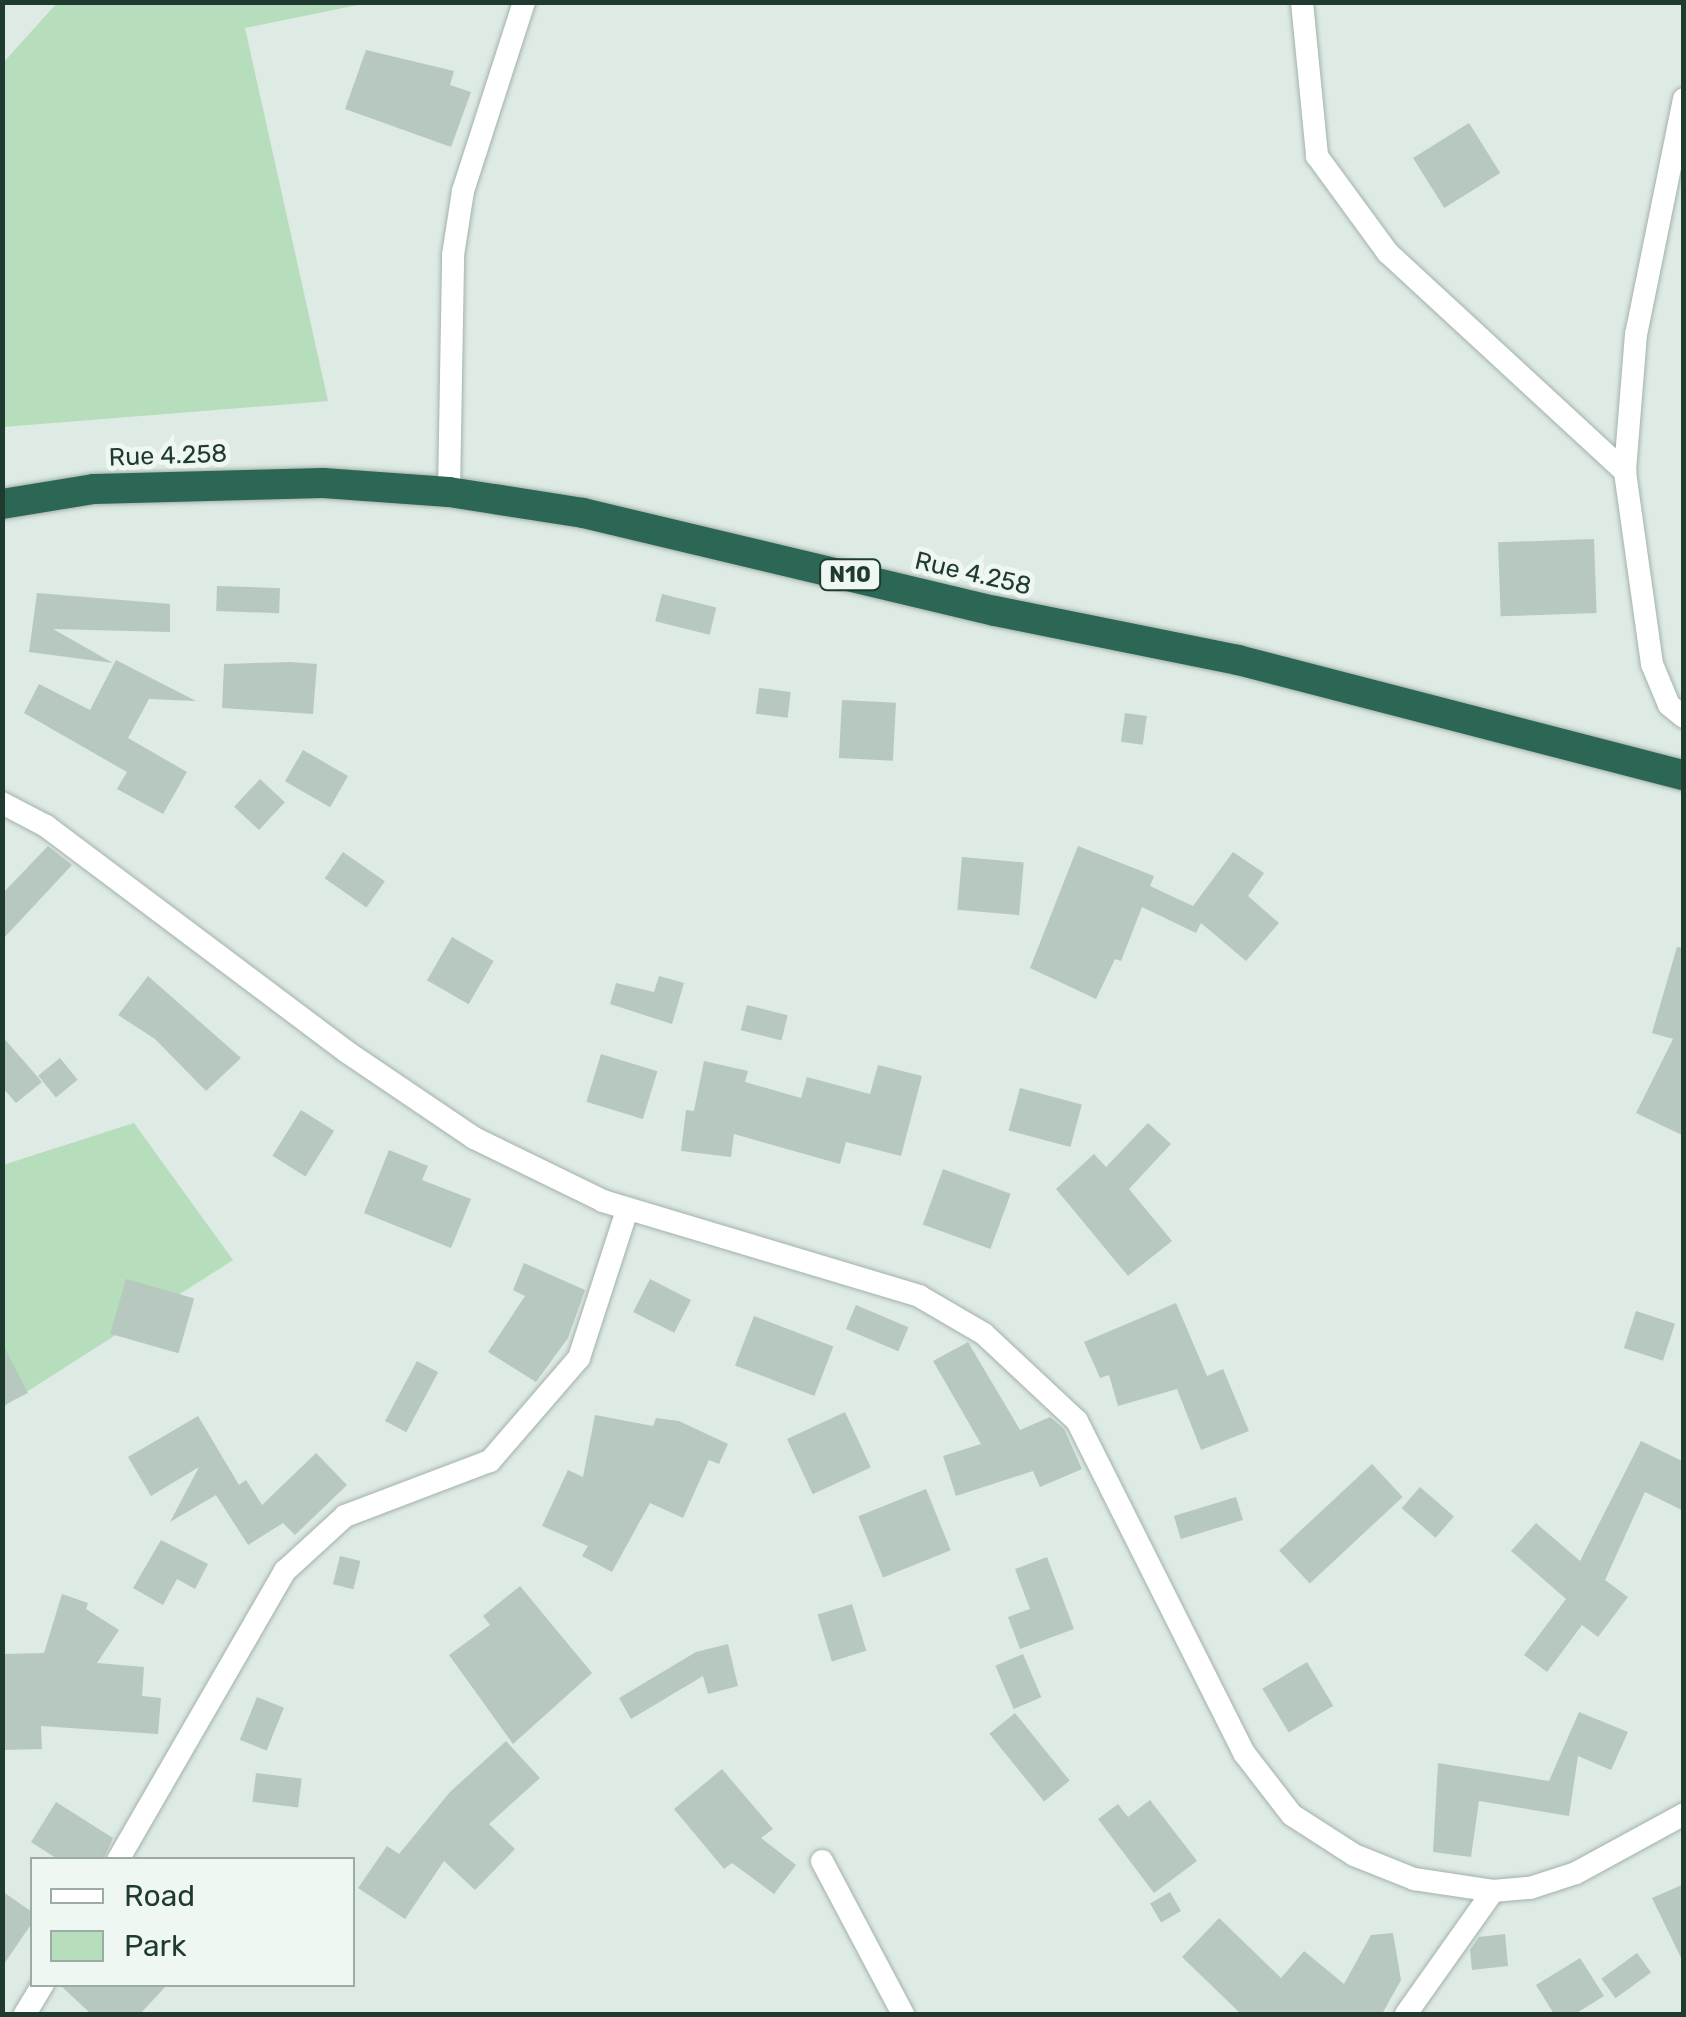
<!DOCTYPE html>
<style>
body{margin:0}
#map{position:relative;width:1686px;height:2017px;overflow:hidden;background:#deeae4;font-family:Rubik,sans-serif}
div>[style]{position:absolute}
[style*='--x']{left:calc(var(--x)*1px);top:calc(var(--y)*1px);width:calc(var(--w)*1px);rotate:calc(var(--a)*1deg)}
.green>*{inset:0;background:#b6ddbc}
.building>*{inset:0;background:#b7c8bf;transform-origin:0 0}
.roads{filter:drop-shadow(0 0 2px #a1b2aa) drop-shadow(0 0 2px #a1b2aa)}
.street>*{height:22px;margin:-11px;padding:0 11px;transform-origin:11px;border-radius:11px;background:#fff}
.highway>*{height:30px;margin:-15px;padding:0 15px;transform-origin:15px;border-radius:15px;background:#2b6754}
span{translate:-50% -50%;white-space:nowrap;text-align:center;line-height:1.15;-webkit-text-stroke:10px #eff7f2;paint-order:stroke}
.shield-label span{padding:2px 8px;background:#eff7f2;border:2px solid;border-radius:8px;-webkit-text-stroke-width:0}
.shield-label{font-size:22px;color:#1f3b30;font-weight:700}
.street-label{font-size:25px;color:#1f3b30}
.frame{position:absolute;inset:0;border:5px solid #1f3b30;pointer-events:none}
.legend{position:absolute;left:30px;top:1857px;width:325px;height:130px;box-sizing:border-box;background:#eff7f2;border:2px solid #9caca4;margin:0;padding:12px 18px;list-style:none;font-size:30px;color:#1f3b30}
.legend li{display:flex;align-items:center;gap:20px;height:50px}
.legend b{width:50px;border:2px solid #9caca4}
</style>
<div id="map">
<div class="green">
<div style="clip-path:polygon(57px 3px,367px 3px,245px 28px,328px 401px,3px 427px,3px 63px)"></div>
<div style="clip-path:polygon(134px 1123px,233px 1260px,3px 1407px,3px 1165px)"></div>
</div>
<div class="building">
<div style="clip-path:polygon(366px 50px,454px 71px,450px 85px,471px 92px,451px 147px,345px 109px)"></div>
<div style="left:1469px;top:123px;width:59px;height:66px;rotate:58deg"></div>
<div style="left:1594px;top:539px;width:74px;height:96px;rotate:88deg"></div>
<div style="left:217px;top:586px;width:63px;height:25px;rotate:2deg"></div>
<div style="clip-path:polygon(37px 593px,170px 604px,170px 632px,53px 629px,113px 663px,29px 652px)"></div>
<div style="left:662px;top:594px;width:56px;height:28px;rotate:14deg"></div>
<div style="clip-path:polygon(116px 660px,196px 701px,149px 699px,128px 738px,187px 772px,163px 814px,117px 789px,127px 772px,24px 713px,39px 684px,90px 710px)"></div>
<div style="clip-path:polygon(291px 662px,317px 664px,313px 714px,222px 708px,224px 664px)"></div>
<div style="left:759px;top:688px;width:32px;height:26px;rotate:7deg"></div>
<div style="left:842px;top:700px;width:54px;height:58px;rotate:3deg"></div>
<div style="left:1125px;top:713px;width:22px;height:29px;rotate:8deg"></div>
<div style="left:303px;top:750px;width:52px;height:36px;rotate:30deg"></div>
<div style="left:260px;top:779px;width:34px;height:38px;rotate:43deg"></div>
<div style="clip-path:polygon(48px 846px,72px 865px,2px 940px,2px 894px)"></div>
<div style="clip-path:polygon(1078px 846px,1154px 876px,1150px 886px,1193px 906px,1233px 852px,1264px 873px,1248px 896px,1279px 923px,1246px 961px,1201px 923px,1196px 933px,1142px 907px,1121px 961px,1115px 959px,1096px 999px,1030px 968px)"></div>
<div style="left:343px;top:852px;width:51px;height:32px;rotate:35deg"></div>
<div style="left:962px;top:857px;width:62px;height:53px;rotate:5deg"></div>
<div style="left:452px;top:937px;width:48px;height:50px;rotate:30deg"></div>
<div style="clip-path:polygon(1677px 947px,1684px 948px,1684px 1136px,1636px 1113px,1673px 1039px,1652px 1033px)"></div>
<div style="clip-path:polygon(148px 976px,241px 1058px,206px 1091px,155px 1039px,118px 1015px)"></div>
<div style="clip-path:polygon(659px 976px,684px 983px,672px 1024px,610px 1004px,616px 983px,654px 992px)"></div>
<div style="left:747px;top:1005px;width:42px;height:26px;rotate:14deg"></div>
<div style="clip-path:polygon(2px 1036px,42px 1082px,16px 1103px,2px 1087px)"></div>
<div style="left:601px;top:1054px;width:59px;height:50px;rotate:17deg"></div>
<div style="left:60px;top:1058px;width:28px;height:28px;rotate:51deg"></div>
<div style="clip-path:polygon(704px 1061px,748px 1071px,745px 1082px,801px 1098px,807px 1077px,870px 1094px,878px 1065px,922px 1076px,901px 1156px,846px 1142px,840px 1164px,734px 1134px,731px 1157px,681px 1151px,686px 1110px,694px 1111px)"></div>
<div style="left:1020px;top:1088px;width:64px;height:44px;rotate:15deg"></div>
<div style="left:301px;top:1110px;width:39px;height:54px;rotate:32deg"></div>
<div style="clip-path:polygon(1148px 1123px,1171px 1144px,1129px 1189px,1172px 1241px,1128px 1276px,1056px 1189px,1094px 1154px,1106px 1167px)"></div>
<div style="clip-path:polygon(389px 1150px,428px 1166px,422px 1180px,471px 1199px,451px 1248px,364px 1213px)"></div>
<div style="left:943px;top:1169px;width:72px;height:59px;rotate:20deg"></div>
<div style="clip-path:polygon(524px 1263px,585px 1290px,568px 1338px,536px 1382px,488px 1352px,525px 1296px,513px 1290px)"></div>
<div style="left:126px;top:1279px;width:71px;height:57px;rotate:16deg"></div>
<div style="left:650px;top:1279px;width:46px;height:37px;rotate:27deg"></div>
<div style="clip-path:polygon(1176px 1303px,1207px 1376px,1223px 1369px,1249px 1431px,1201px 1450px,1177px 1389px,1118px 1406px,1109px 1375px,1100px 1378px,1084px 1342px)"></div>
<div style="left:856px;top:1305px;width:57px;height:26px;rotate:23deg"></div>
<div style="left:1636px;top:1311px;width:41px;height:39px;rotate:18deg"></div>
<div style="left:754px;top:1316px;width:85px;height:53px;rotate:21deg"></div>
<div style="clip-path:polygon(968px 1342px,1020px 1430px,1050px 1417px,1064px 1429px,1082px 1469px,1040px 1487px,1033px 1471px,956px 1496px,943px 1456px,981px 1444px,933px 1361px)"></div>
<div style="clip-path:polygon(2px 1343px,28px 1393px,2px 1406px)"></div>
<div style="left:417px;top:1361px;width:24px;height:68px;rotate:28deg"></div>
<div style="left:845px;top:1412px;width:61px;height:64px;rotate:65deg"></div>
<div style="clip-path:polygon(595px 1415px,653px 1426px,656px 1418px,679px 1421px,728px 1444px,719px 1464px,709px 1460px,683px 1518px,650px 1503px,612px 1572px,582px 1556px,588px 1546px,542px 1526px,568px 1470px,583px 1477px)"></div>
<div style="clip-path:polygon(198px 1416px,239px 1485px,246px 1480px,262px 1505px,316px 1453px,347px 1485px,295px 1535px,283px 1523px,248px 1545px,216px 1495px,170px 1522px,199px 1467px,151px 1496px,128px 1457px)"></div>
<div style="clip-path:polygon(1641px 1441px,1684px 1462px,1684px 1511px,1645px 1492px,1605px 1580px,1628px 1597px,1598px 1637px,1582px 1625px,1547px 1672px,1524px 1655px,1566px 1599px,1511px 1551px,1536px 1523px,1580px 1561px)"></div>
<div style="left:1372px;top:1464px;width:45px;height:127px;rotate:47deg"></div>
<div style="left:1420px;top:1487px;width:45px;height:28px;rotate:41deg"></div>
<div style="left:926px;top:1489px;width:66px;height:73px;rotate:68deg"></div>
<div style="left:1236px;top:1497px;width:24px;height:65px;rotate:73deg"></div>
<div style="clip-path:polygon(161px 1540px,208px 1564px,195px 1589px,177px 1579px,163px 1605px,133px 1588px)"></div>
<div style="left:340px;top:1556px;width:21px;height:29px;rotate:14deg"></div>
<div style="clip-path:polygon(1047px 1557px,1074px 1629px,1020px 1649px,1008px 1617px,1030px 1609px,1015px 1569px)"></div>
<div style="clip-path:polygon(520px 1586px,592px 1673px,513px 1744px,449px 1655px,490px 1625px,483px 1616px)"></div>
<div style="clip-path:polygon(62px 1594px,88px 1603px,86px 1609px,119px 1630px,97px 1663px,144px 1667px,142px 1696px,161px 1698px,158px 1734px,41px 1726px,42px 1749px,2px 1750px,2px 1654px,44px 1653px)"></div>
<div style="left:852px;top:1604px;width:49px;height:36px;rotate:73deg"></div>
<div style="clip-path:polygon(728px 1644px,738px 1686px,708px 1694px,703px 1676px,631px 1719px,619px 1698px,696px 1652px)"></div>
<div style="left:1023px;top:1654px;width:47px;height:30px;rotate:67deg"></div>
<div style="left:1307px;top:1662px;width:51px;height:52px;rotate:59deg"></div>
<div style="left:257px;top:1697px;width:29px;height:46px;rotate:22deg"></div>
<div style="clip-path:polygon(1579px 1712px,1628px 1732px,1611px 1770px,1578px 1756px,1569px 1816px,1479px 1801px,1471px 1857px,1433px 1852px,1438px 1763px,1549px 1781px)"></div>
<div style="left:1015px;top:1713px;width:87px;height:33px;rotate:51deg"></div>
<div style="clip-path:polygon(506px 1741px,540px 1778px,489px 1824px,515px 1849px,475px 1890px,444px 1861px,405px 1919px,358px 1888px,387px 1846px,399px 1854px,450px 1792px)"></div>
<div style="clip-path:polygon(722px 1769px,773px 1829px,761px 1838px,796px 1865px,774px 1894px,732px 1863px,724px 1869px,674px 1809px)"></div>
<div style="left:256px;top:1773px;width:46px;height:29px;rotate:7deg"></div>
<div style="clip-path:polygon(1150px 1800px,1197px 1861px,1154px 1893px,1098px 1819px,1118px 1804px,1128px 1817px)"></div>
<div style="clip-path:polygon(56px 1802px,113px 1838px,103px 1860px,59px 1860px,31px 1842px)"></div>
<div style="clip-path:polygon(1684px 1884px,1684px 1964px,1652px 1898px)"></div>
<div style="clip-path:polygon(2px 1891px,32px 1912px,32px 1923px,2px 1967px)"></div>
<div style="left:1170px;top:1892px;width:22px;height:23px;rotate:60deg"></div>
<div style="clip-path:polygon(1219px 1918px,1281px 1978px,1304px 1951px,1344px 1984px,1371px 1935px,1393px 1933px,1401px 1980px,1382px 2014px,1241px 2014px,1182px 1957px)"></div>
<div style="clip-path:polygon(1505px 1934px,1508px 1966px,1472px 1970px,1470px 1950px,1479px 1937px)"></div>
<div style="left:1637px;top:1953px;width:24px;height:44px;rotate:54deg"></div>
<div style="clip-path:polygon(1580px 1958px,1604px 1996px,1575px 2014px,1554px 2014px,1536px 1985px)"></div>
<div style="clip-path:polygon(59px 1984px,168px 1984px,140px 2014px,91px 2014px)"></div>
</div>
<div class="roads">
<div class="street">
<div style="--x:1302;--y:2;--w:155;--a:84.4"></div>
<div style="--x:1317;--y:156;--w:120;--a:53.8"></div>
<div style="--x:1388;--y:253;--w:323;--a:42.7"></div>
<div style="--x:1684;--y:99;--w:240;--a:101.5"></div>
<div style="--x:1636;--y:334;--w:138;--a:94.6"></div>
<div style="--x:1625;--y:472;--w:194;--a:82"></div>
<div style="--x:1652;--y:664;--w:44;--a:67.5"></div>
<div style="--x:1669;--y:705;--w:19;--a:39"></div>
<div style="--x:449;--y:492;--w:237;--a:-89"></div>
<div style="--x:453;--y:255;--w:65;--a:-81.1"></div>
<div style="--x:463;--y:191;--w:199;--a:-72.1"></div>
<div style="--x:2;--y:803;--w:50;--a:27.6"></div>
<div style="--x:46;--y:826;--w:376;--a:36.9"></div>
<div style="--x:347;--y:1052;--w:153;--a:34.1"></div>
<div style="--x:474;--y:1138;--w:144;--a:26"></div>
<div style="--x:603;--y:1201;--w:330;--a:16.7"></div>
<div style="--x:919;--y:1296;--w:75;--a:30.3"></div>
<div style="--x:984;--y:1334;--w:127;--a:43.1"></div>
<div style="--x:1077;--y:1421;--w:372;--a:63.3"></div>
<div style="--x:1244;--y:1753;--w:78;--a:52.3"></div>
<div style="--x:1292;--y:1815;--w:74;--a:32.8"></div>
<div style="--x:1354;--y:1855;--w:65;--a:21.8"></div>
<div style="--x:1414;--y:1879;--w:80;--a:8.6"></div>
<div style="--x:1493;--y:1891;--w:37;--a:-5"></div>
<div style="--x:1530;--y:1888;--w:48;--a:-18.1"></div>
<div style="--x:1576;--y:1873;--w:123;--a:-28.6"></div>
<div style="--x:118;--y:1860;--w:334;--a:-60"></div>
<div style="--x:285;--y:1571;--w:81;--a:-42.5"></div>
<div style="--x:345;--y:1516;--w:155;--a:-20.8"></div>
<div style="--x:490;--y:1461;--w:136;--a:-49.2"></div>
<div style="--x:579;--y:1358;--w:156;--a:-72"></div>
<div style="--x:822;--y:1861;--w:173;--a:62.1"></div>
<div style="--x:25;--y:2014;--w:35;--a:-59"></div>
<div style="--x:1406;--y:2014;--w:151;--a:-54.7"></div>
</div>
<div class="highway">
<div style="--x:2;--y:504;--w:93;--a:-9.3"></div>
<div style="--x:94;--y:489;--w:229;--a:-1.5"></div>
<div style="--x:323;--y:483;--w:126;--a:4.1"></div>
<div style="--x:449;--y:492;--w:136;--a:8.9"></div>
<div style="--x:583;--y:513;--w:423;--a:13.4"></div>
<div style="--x:995;--y:611;--w:248;--a:11.4"></div>
<div style="--x:1238;--y:660;--w:461;--a:14.5"></div>
</div>
</div>
<div class="shield-label">
<span style="left:850px;top:575px">N10</span>
</div>
<div class="street-label">
<span style="left:168px;top:456px;rotate:-2deg">Rue 4.258</span>
<span style="left:973px;top:574px;rotate:13deg">Rue 4.258</span>
</div>
<div class="frame"></div>
<ul class="legend">
<li><b style="height:12px;background:#fff"></b>Road</li>
<li><b style="height:28px;background:#b6ddbc"></b>Park</li>
</ul>
</div>
